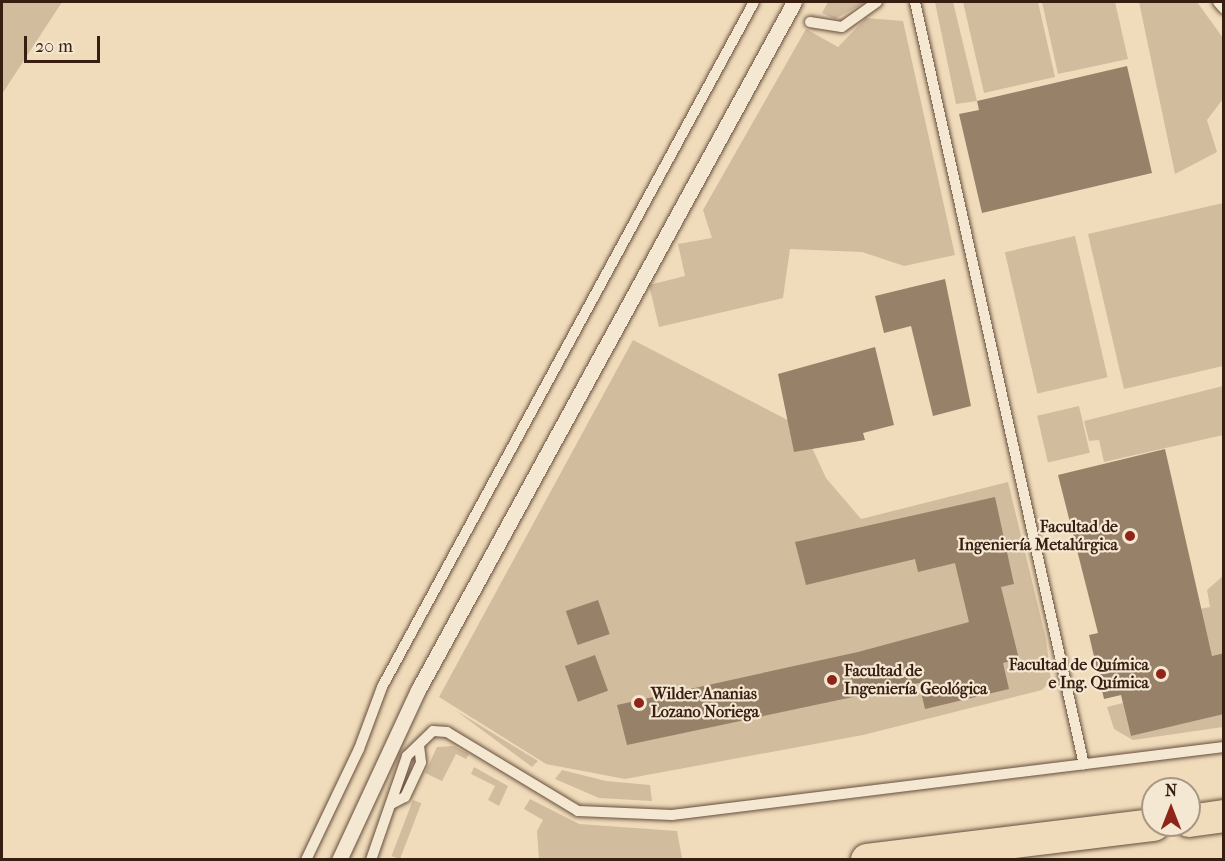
<!DOCTYPE html>
<meta charset="utf-8">
<style>
body{margin:0}
#map{position:relative;width:1225px;height:861px;overflow:hidden;background:#f0dcbb;font-family:"IM FELL French Canon",serif}
div>[style]{position:absolute}
[style*='--x']{left:calc(var(--x)*1px);top:calc(var(--y)*1px);width:calc(var(--w)*1px);rotate:calc(var(--a)*1deg)}
.green>*{inset:0;background:#d1bc9e;transform-origin:0 0}
.building>*{inset:0;background:#988169;transform-origin:0 0}
.roads{filter:drop-shadow(0 0 2px #664e3c) drop-shadow(0 0 2px #664e3c)}
.service>*{height:10px;margin:-5px;padding:0 5px;transform-origin:5px;border-radius:5px;background:#f5e8d3}
.pedestrian>*{height:15px;margin:-7.5px;padding:0 7.5px;transform-origin:7.5px;border-radius:7.5px;background:#f5e8d3}
.primary>*{height:32px;margin:-16px;padding:0 16px;transform-origin:16px;border-radius:16px;background:#f0dcbb}
.dots>*{width:16px;height:16px;translate:-50% -50%;box-sizing:border-box;border:3px solid #f5e8d3;border-radius:50%}
span{translate:-50% -50%;white-space:nowrap;text-align:center;line-height:1.15;-webkit-text-stroke:4.5px #f5e8d3;paint-order:stroke}
.poi-label{font-size:16px;color:#381e11;font-weight:700}
.right{translate:-100% -50%;text-align:right}
.left{translate:0 -50%;text-align:left}
.frame{position:absolute;inset:0;border:3px solid #381e11;pointer-events:none}
.north{position:absolute;left:1141px;top:777px;width:60px;height:60px;box-sizing:border-box;background:#f5e8d3;border:2px solid #a99785;border-radius:50%;rotate:0deg;font-size:16px;font-weight:700;line-height:24px;text-align:center;color:#381e11}
.north::after{content:'';display:block;margin:auto;width:21px;height:27px;background:#8f2418;clip-path:polygon(50% 0,100% 100%,50% 72%,0 100%)}
.scale{position:absolute;left:24px;top:36px;width:76px;height:27px;box-sizing:border-box;border:3px solid #381e11;border-top:0;padding-left:8px;font-size:18px;line-height:21px;white-space:nowrap;color:#381e11;-webkit-text-stroke:4px #f5e8d3;paint-order:stroke}
</style>
<div id="map">
<div class="green">
<div style="clip-path:polygon(2px 2px,62px 2px,2px 94px)"></div>
<div style="clip-path:polygon(828px 2px,865px 2px,835px 19px,822px 13px)"></div>
<div style="clip-path:polygon(935px 2px,953px 2px,977px 101px,956px 104px)"></div>
<div style="clip-path:polygon(963px 2px,1038px 2px,1055px 77px,984px 93px)"></div>
<div style="clip-path:polygon(1042px 2px,1115px 2px,1128px 59px,1058px 74px)"></div>
<div style="clip-path:polygon(1139px 2px,1197px 2px,1223px 38px,1223px 99px,1207px 120px,1217px 152px,1175px 174px)"></div>
<div style="clip-path:polygon(866px 18px,903px 21px,955px 255px,904px 266px,862px 252px,790px 249px,783px 298px,659px 327px,649px 285px,685px 276px,678px 244px,712px 238px,703px 210px,806px 29px,838px 47px)"></div>
<div style="clip-path:polygon(1223px 203px,1223px 366px,1124px 389px,1088px 234px)"></div>
<div style="left:1075px;top:236px;width:145px;height:72px;rotate:77deg"></div>
<div style="clip-path:polygon(633px 340px,803px 428px,826px 478px,861px 519px,1008px 482px,1046px 639px,1051px 680px,1042px 690px,863px 735px,625px 779px,546px 764px,439px 697px)"></div>
<div style="clip-path:polygon(1223px 386px,1223px 435px,1104px 462px,1099px 440px,1089px 441px,1084px 421px)"></div>
<div style="left:1079px;top:406px;width:48px;height:43px;rotate:77deg"></div>
<div style="clip-path:polygon(1223px 576px,1223px 653px,1212px 656px,1200px 609px,1210px 607px,1207px 590px)"></div>
<div style="clip-path:polygon(1123px 703px,1131px 736px,1223px 714px,1223px 727px,1133px 740px,1114px 729px,1107px 707px)"></div>
<div style="clip-path:polygon(455px 710px,538px 761px,532px 767px)"></div>
<div style="clip-path:polygon(453px 746px,469px 754px,466px 759px,456px 754px,442px 781px,425px 773px,437px 747px)"></div>
<div style="clip-path:polygon(474px 767px,508px 786px,499px 806px,488px 800px,495px 786px,471px 774px)"></div>
<div style="clip-path:polygon(562px 770px,606px 781px,650px 785px,652px 801px,599px 798px,555px 779px)"></div>
<div style="clip-path:polygon(530px 799px,579px 824px,677px 831px,682px 858px,539px 859px,537px 831px,543px 820px,524px 809px)"></div>
<div style="left:413px;top:800px;width:9px;height:60px;rotate:21deg"></div>
</div>
<div class="building">
<div style="clip-path:polygon(1127px 66px,1152px 173px,982px 213px,959px 114px,979px 110px,977px 101px)"></div>
<div style="clip-path:polygon(945px 279px,971px 406px,933px 416px,911px 326px,884px 333px,875px 296px)"></div>
<div style="clip-path:polygon(875px 347px,894px 425px,863px 433px,865px 440px,794px 452px,778px 374px)"></div>
<div style="clip-path:polygon(1165px 449px,1212px 656px,1224px 653px,1224px 714px,1131px 736px,1121px 695px,1104px 699px,1089px 635px,1098px 633px,1058px 475px)"></div>
<div style="clip-path:polygon(995px 497px,1014px 584px,1001px 587px,1019px 659px,1003px 663px,1009px 689px,925px 709px,919px 683px,627px 745px,617px 705px,858px 652px,969px 622px,955px 563px,918px 572px,915px 559px,806px 585px,795px 542px)"></div>
<div style="left:598px;top:600px;width:36px;height:34px;rotate:71deg"></div>
<div style="left:595px;top:655px;width:38px;height:32px;rotate:70deg"></div>
</div>
<div class="roads">
<div class="service">
<div style="--x:915;--y:2;--w:781;--a:77.51"></div>
<div style="--x:1218;--y:2;--w:9;--a:49"></div>
<div style="--x:810;--y:22;--w:32;--a:9"></div>
<div style="--x:842;--y:27;--w:43;--a:-35.5"></div>
<div style="--x:393;--y:803;--w:13;--a:-27"></div>
<div style="--x:405;--y:797;--w:38;--a:-65"></div>
<div style="--x:421;--y:762;--w:16;--a:-97"></div>
<div style="--x:306;--y:860;--w:123;--a:-64.5"></div>
<div style="--x:359;--y:749;--w:66;--a:-69.6"></div>
<div style="--x:382;--y:687;--w:779;--a:-61.5"></div>
<div style="--x:371;--y:860;--w:110;--a:-70.9"></div>
<div style="--x:407;--y:756;--w:36;--a:-44"></div>
<div style="--x:433;--y:731;--w:14;--a:4"></div>
<div style="--x:447;--y:732;--w:153;--a:31.1"></div>
<div style="--x:578;--y:811;--w:94;--a:2.4"></div>
<div style="--x:672;--y:815;--w:556;--a:-7.02"></div>
</div>
<div class="pedestrian">
<div style="--x:339;--y:860;--w:187;--a:-65.1"></div>
<div style="--x:418;--y:690;--w:784;--a:-61.34"></div>
</div>
<div class="primary">
<div style="--x:1189;--y:821;--w:35;--a:-8"></div>
<div style="--x:867;--y:860;--w:289;--a:-7"></div>
</div>
</div>
<div class="dots">
<div style="left:1130px;top:536px;background:#8f2418"></div>
<div style="left:1161px;top:674px;background:#8f2418"></div>
<div style="left:832px;top:680px;background:#8f2418"></div>
<div style="left:639px;top:703px;background:#8f2418"></div>
</div>
<div class="poi-label">
<span class="right" style="left:1118px;top:536px">Facultad de<br>Ingeniería Metalúrgica</span>
<span class="right" style="left:1149px;top:674px">Facultad de Química<br>e Ing. Química</span>
<span class="left" style="left:844px;top:680px">Facultad de<br>Ingeniería Geológica</span>
<span class="left" style="left:651px;top:703px">Wilder Ananias<br>Lozano Noriega</span>
</div>
<div class="frame"></div>
<div class="north">N</div>
<div class="scale">20 m</div>
</div>
